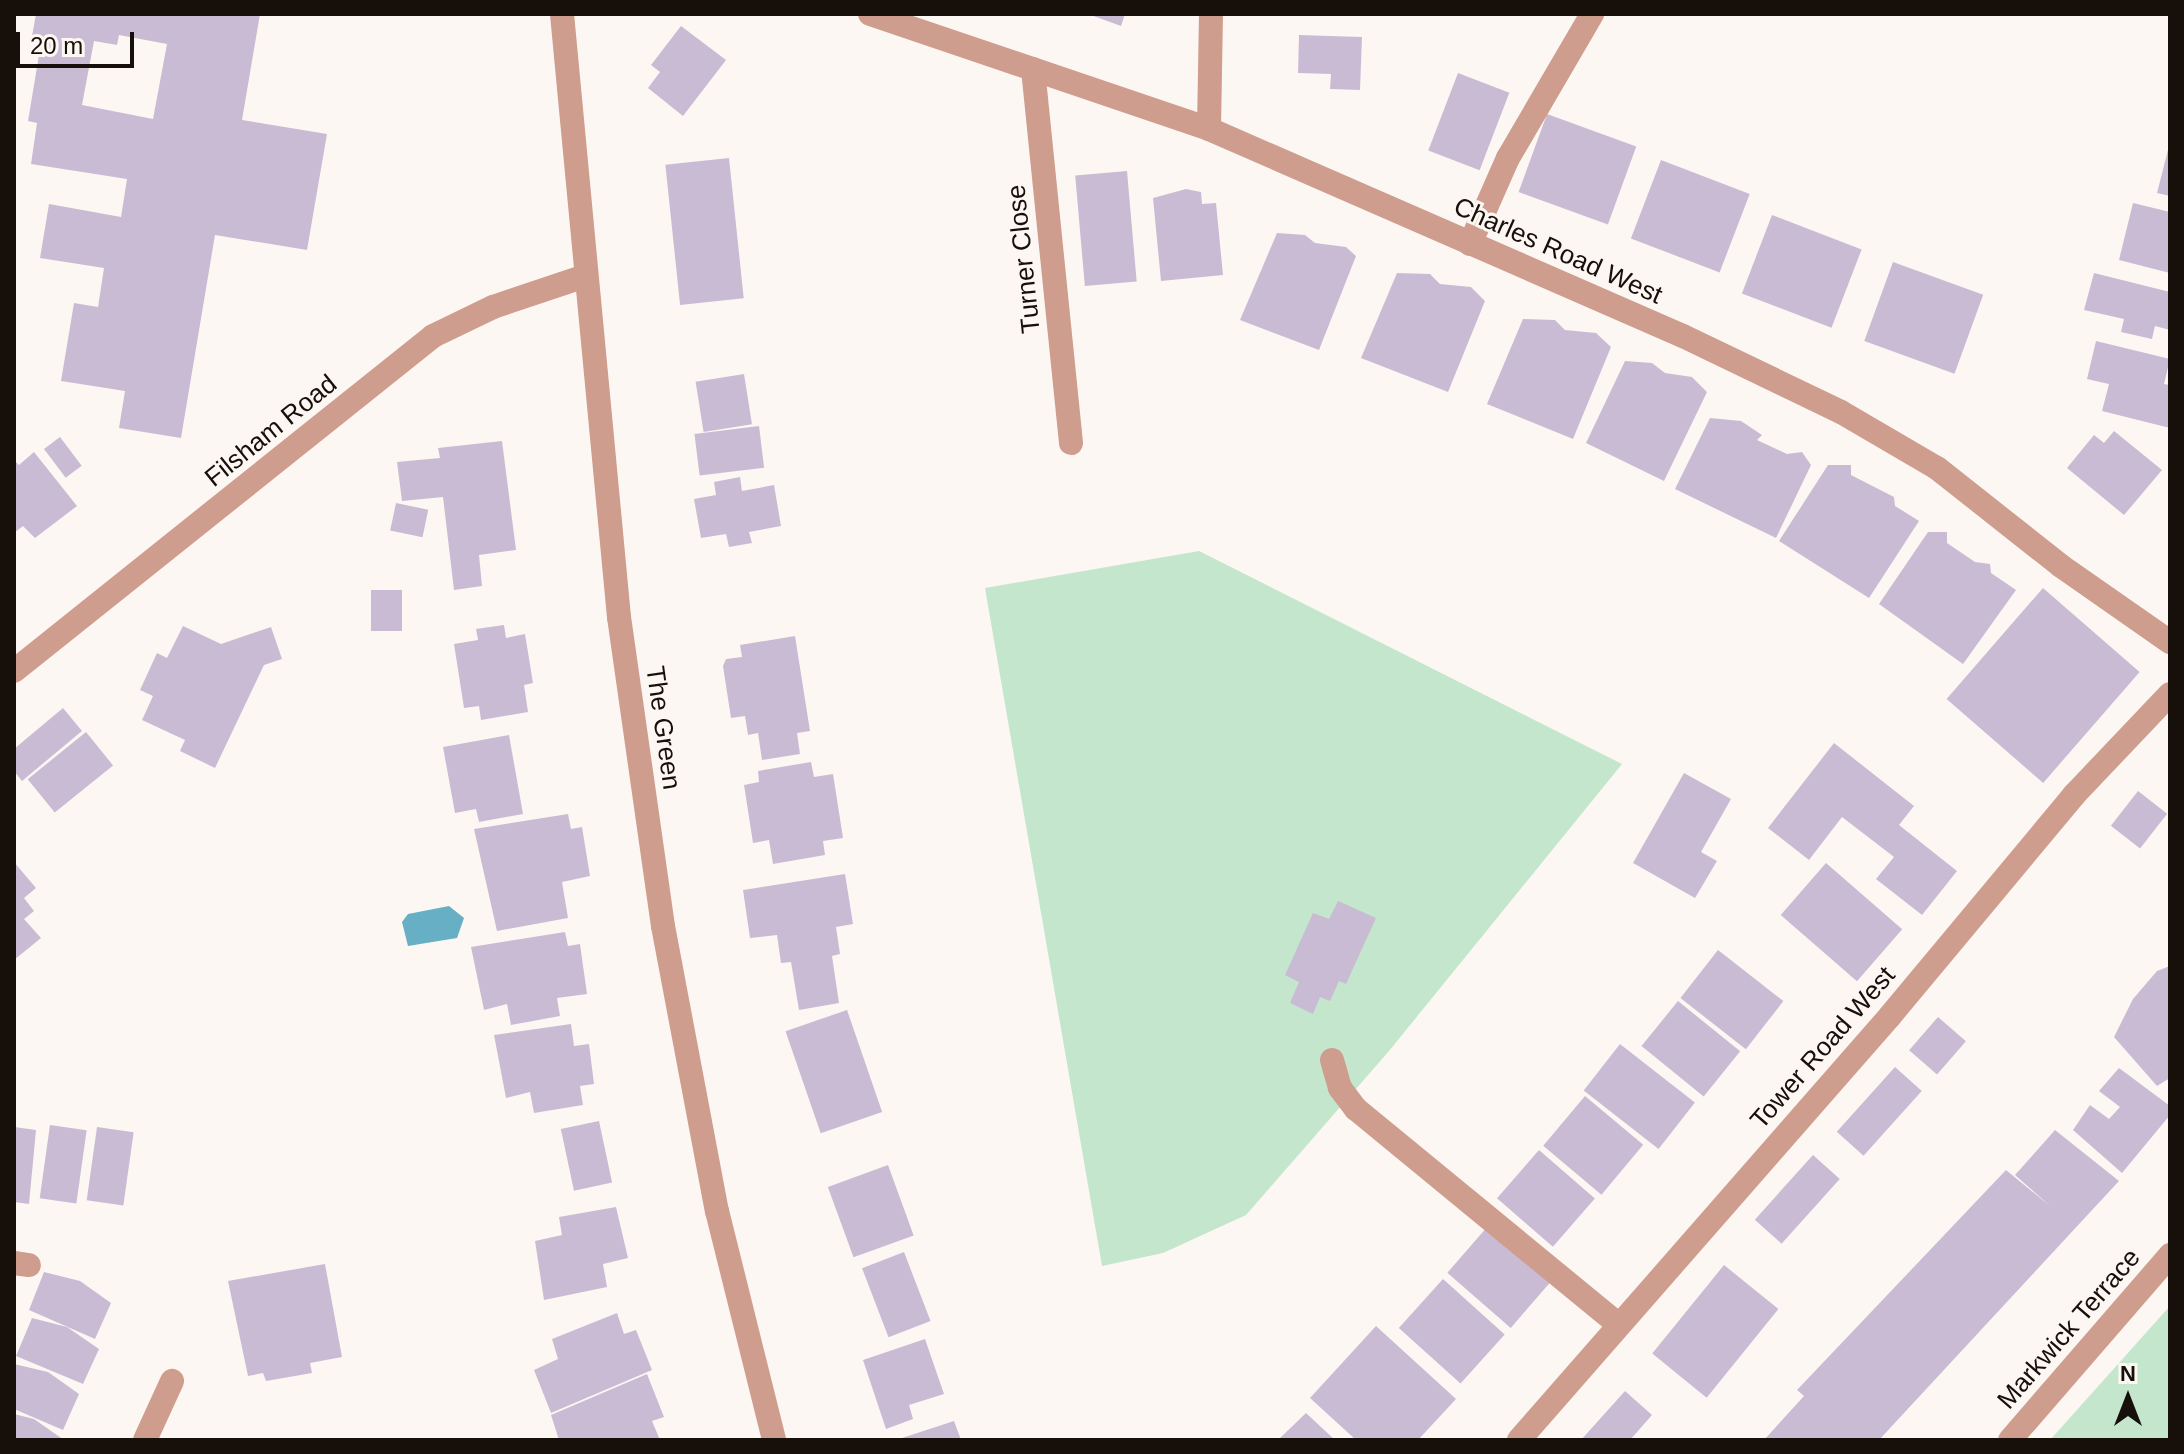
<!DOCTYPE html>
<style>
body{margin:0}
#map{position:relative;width:2184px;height:1454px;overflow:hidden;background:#fcf7f3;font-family:Helvetica,sans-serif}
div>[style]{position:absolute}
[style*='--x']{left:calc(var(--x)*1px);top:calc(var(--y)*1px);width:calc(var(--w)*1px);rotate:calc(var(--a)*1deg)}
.green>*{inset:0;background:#c3e6cc}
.water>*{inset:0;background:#66afc5}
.building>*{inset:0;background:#cabbd4;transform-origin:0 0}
.minor>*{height:24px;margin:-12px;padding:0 12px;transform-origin:12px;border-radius:12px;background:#ce9d8e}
span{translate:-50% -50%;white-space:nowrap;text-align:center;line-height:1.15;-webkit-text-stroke:6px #fcf7f3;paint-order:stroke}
.street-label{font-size:26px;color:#170f09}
.frame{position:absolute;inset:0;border:16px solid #170f09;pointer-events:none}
.north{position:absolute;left:2088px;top:1358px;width:80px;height:80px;-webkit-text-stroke:6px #fcf7f3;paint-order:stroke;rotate:0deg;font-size:22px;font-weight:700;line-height:32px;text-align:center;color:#170f09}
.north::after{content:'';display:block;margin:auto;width:28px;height:36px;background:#170f09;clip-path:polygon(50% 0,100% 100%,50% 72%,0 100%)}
.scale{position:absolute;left:16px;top:32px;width:118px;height:36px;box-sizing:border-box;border:4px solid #170f09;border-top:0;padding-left:10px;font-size:24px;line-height:28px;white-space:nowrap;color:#170f09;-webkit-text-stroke:6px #fcf7f3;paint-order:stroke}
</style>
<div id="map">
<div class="green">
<div style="clip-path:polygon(1199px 551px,1622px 764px,1389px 1051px,1246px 1215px,1163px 1253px,1102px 1266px,985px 588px)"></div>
<div style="clip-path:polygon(2170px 1306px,2170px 1440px,2050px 1440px)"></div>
</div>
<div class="water">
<div style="clip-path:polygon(449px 906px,464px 918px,457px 938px,408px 946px,402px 922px,408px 914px)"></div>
</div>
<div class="building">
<div style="clip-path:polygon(evenodd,36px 14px,260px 14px,242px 120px,327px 134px,307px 250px,215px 235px,181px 438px,119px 428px,125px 391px,61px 381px,74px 303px,98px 307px,104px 268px,40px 258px,49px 204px,121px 217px,127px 179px,31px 164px,37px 123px,28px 121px,42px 37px,32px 36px,36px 14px,119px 35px,167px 44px,153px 119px,82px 105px,94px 41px,117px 45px,119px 35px)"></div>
<div style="clip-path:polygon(1088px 14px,1125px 14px,1121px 26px)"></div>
<div style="clip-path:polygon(681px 26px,726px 60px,683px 116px,648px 88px,660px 72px,651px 65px)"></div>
<div style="clip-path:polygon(1299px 35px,1362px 37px,1360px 90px,1330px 89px,1331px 74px,1298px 73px)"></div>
<div style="left:1458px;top:73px;width:55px;height:83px;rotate:21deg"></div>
<div style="left:1547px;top:114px;width:95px;height:83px;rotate:20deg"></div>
<div style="clip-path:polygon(2170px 142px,2170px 196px,2157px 193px)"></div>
<div style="left:729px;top:158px;width:141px;height:64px;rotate:84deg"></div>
<div style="left:1661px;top:160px;width:95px;height:84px;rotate:21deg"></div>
<div style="left:1127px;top:171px;width:111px;height:52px;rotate:85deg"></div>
<div style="clip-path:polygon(1186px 189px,1201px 192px,1202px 204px,1216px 203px,1223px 275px,1161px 281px,1153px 198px)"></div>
<div style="clip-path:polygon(2133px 203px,2170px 212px,2170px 273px,2119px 260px)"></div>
<div style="left:1772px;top:215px;width:96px;height:84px;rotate:21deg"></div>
<div style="clip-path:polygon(1277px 233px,1305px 235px,1315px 243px,1346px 247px,1356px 256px,1319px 350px,1240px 320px)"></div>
<div style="left:1893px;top:262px;width:96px;height:84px;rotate:20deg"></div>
<div style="clip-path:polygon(1397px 273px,1430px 274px,1440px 284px,1471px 287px,1485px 301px,1448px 392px,1361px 358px)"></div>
<div style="clip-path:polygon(2094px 273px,2170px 292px,2170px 330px,2155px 326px,2152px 339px,2121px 332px,2124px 319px,2084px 310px)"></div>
<div style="clip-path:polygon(1523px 319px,1555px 320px,1565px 330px,1596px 333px,1611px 347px,1573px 439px,1487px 404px)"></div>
<div style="clip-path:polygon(2096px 341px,2170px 359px,2164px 384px,2170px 385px,2170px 428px,2102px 411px,2109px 384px,2087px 379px)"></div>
<div style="clip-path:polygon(1625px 361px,1652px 363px,1665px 373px,1692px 377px,1707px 392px,1664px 481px,1586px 443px)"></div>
<div style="left:744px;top:374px;width:51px;height:49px;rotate:81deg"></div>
<div style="clip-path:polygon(1710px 418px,1741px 421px,1762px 435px,1757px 440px,1787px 454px,1802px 452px,1811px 465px,1776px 538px,1675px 489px)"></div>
<div style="left:759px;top:426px;width:42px;height:65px;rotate:83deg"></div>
<div style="clip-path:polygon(2114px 431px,2162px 470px,2124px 515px,2067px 468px,2094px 435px,2104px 443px)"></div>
<div style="left:60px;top:437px;width:36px;height:20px;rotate:53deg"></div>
<div style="clip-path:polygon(502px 441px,516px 550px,479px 555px,482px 586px,454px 590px,443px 497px,402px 501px,397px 462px,440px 458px,438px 448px)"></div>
<div style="clip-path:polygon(34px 452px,77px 506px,35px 538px,23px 526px,14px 533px,14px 460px,19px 465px)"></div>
<div style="clip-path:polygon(1828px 465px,1851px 465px,1851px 475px,1894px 497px,1895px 506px,1919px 521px,1869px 598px,1779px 541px)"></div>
<div style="clip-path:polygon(740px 477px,742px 491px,774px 485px,781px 526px,749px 532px,752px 543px,729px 547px,726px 534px,701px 538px,694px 499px,716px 495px,714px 482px)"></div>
<div style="left:396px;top:503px;width:33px;height:28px;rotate:12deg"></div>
<div style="clip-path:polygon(1928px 532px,1947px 532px,1947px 543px,1975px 562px,1990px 564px,1991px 573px,2016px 590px,1963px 664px,1879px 604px)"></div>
<div style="left:2043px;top:588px;width:128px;height:147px;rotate:41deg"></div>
<div style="left:371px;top:590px;width:31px;height:41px"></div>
<div style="clip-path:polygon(504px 625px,506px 638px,525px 634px,533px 683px,524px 685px,528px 712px,481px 720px,479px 706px,464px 708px,454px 644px,478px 640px,476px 629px)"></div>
<div style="clip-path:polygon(183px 626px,221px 644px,271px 627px,282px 659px,264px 665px,215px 768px,180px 751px,185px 740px,142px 720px,153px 696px,140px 690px,157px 653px,167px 658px)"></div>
<div style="clip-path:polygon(795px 636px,810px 731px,797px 733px,800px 754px,762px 760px,758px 733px,748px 735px,745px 716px,731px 718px,723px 666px,726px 659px,742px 657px,740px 645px)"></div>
<div style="clip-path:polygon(63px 708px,82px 731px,22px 781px,14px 771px,14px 749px)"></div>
<div style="left:86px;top:732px;width:43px;height:75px;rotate:51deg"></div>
<div style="clip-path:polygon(509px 735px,523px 814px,479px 822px,476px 809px,455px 813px,443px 747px)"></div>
<div style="clip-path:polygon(1834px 743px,1914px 806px,1899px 825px,1957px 871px,1922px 915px,1876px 879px,1894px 857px,1842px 817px,1809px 860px,1768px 828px)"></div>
<div style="clip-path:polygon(811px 762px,814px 777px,833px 774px,843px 838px,823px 841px,825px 855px,773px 864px,769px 840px,753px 843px,744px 785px,759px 782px,758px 771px)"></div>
<div style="clip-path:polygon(1684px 773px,1731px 799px,1701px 852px,1717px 861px,1695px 898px,1633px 863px)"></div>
<div style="left:2138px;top:791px;width:37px;height:44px;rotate:38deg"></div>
<div style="clip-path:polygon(568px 814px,571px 829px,582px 827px,590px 876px,562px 882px,568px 918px,497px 931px,474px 829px)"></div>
<div style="clip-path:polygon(14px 862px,36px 888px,24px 898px,34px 911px,24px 919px,41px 938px,14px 960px)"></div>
<div style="left:1826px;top:863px;width:101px;height:69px;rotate:41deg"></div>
<div style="clip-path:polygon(845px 874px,853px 924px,836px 927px,840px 954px,832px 956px,839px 1003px,799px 1010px,791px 962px,781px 963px,777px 935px,750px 938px,743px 890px)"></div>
<div style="clip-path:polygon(1338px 901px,1376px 918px,1346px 984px,1339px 981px,1330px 1001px,1320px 997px,1313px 1014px,1290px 1003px,1299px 982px,1285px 975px,1313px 913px,1329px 919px)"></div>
<div style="clip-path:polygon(565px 932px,568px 946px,580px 944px,587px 994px,557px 998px,560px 1016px,511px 1025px,507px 1004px,484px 1010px,471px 947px)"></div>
<div style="left:1718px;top:950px;width:83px;height:61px;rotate:38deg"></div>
<div style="clip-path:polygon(2170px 966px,2170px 1078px,2157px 1086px,2114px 1037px,2133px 999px,2157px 971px)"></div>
<div style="left:1678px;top:1001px;width:80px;height:58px;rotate:39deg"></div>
<div style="left:847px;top:1010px;width:108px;height:65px;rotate:71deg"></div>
<div style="left:1938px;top:1017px;width:37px;height:44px;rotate:41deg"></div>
<div style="clip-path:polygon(571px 1024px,574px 1046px,589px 1044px,594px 1084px,580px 1086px,583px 1105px,534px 1113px,530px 1092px,506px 1098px,494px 1035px)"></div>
<div style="left:1620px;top:1044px;width:95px;height:59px;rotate:38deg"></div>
<div style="left:1895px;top:1067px;width:36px;height:87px;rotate:42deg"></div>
<div style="clip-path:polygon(2119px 1068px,2170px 1106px,2170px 1115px,2122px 1173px,2073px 1130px,2090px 1105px,2109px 1119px,2120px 1107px,2099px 1091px)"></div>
<div style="left:1585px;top:1096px;width:76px;height:65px;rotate:40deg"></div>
<div style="left:599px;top:1121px;width:63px;height:39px;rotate:78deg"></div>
<div style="left:50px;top:1125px;width:37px;height:74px;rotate:8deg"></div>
<div style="clip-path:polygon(14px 1127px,36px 1130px,29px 1204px,14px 1202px)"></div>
<div style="left:97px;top:1127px;width:37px;height:74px;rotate:8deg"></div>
<div style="clip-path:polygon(2055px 1130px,2119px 1181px,1879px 1440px,1764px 1440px,1804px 1396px,1797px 1390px,2006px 1170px,2050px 1206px,2015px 1175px)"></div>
<div style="left:1539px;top:1150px;width:74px;height:64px;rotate:41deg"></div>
<div style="left:1813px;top:1155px;width:36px;height:87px;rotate:42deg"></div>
<div style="left:888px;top:1165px;width:75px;height:64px;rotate:70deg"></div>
<div style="clip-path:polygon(616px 1207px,628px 1258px,603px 1264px,607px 1287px,544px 1300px,535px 1241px,562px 1235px,559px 1217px)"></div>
<div style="left:1488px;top:1226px;width:84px;height:62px;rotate:41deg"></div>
<div style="left:904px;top:1252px;width:74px;height:45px;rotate:69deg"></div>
<div style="clip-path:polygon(325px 1264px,342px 1357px,310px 1363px,312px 1373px,266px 1381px,263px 1373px,248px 1376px,228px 1281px)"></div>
<div style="left:1724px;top:1265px;width:70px;height:114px;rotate:39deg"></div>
<div style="clip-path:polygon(44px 1272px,80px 1281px,111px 1303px,95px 1339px,29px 1310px)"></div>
<div style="left:1443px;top:1279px;width:83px;height:66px;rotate:42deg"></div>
<div style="clip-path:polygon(617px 1313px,624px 1334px,636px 1330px,652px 1370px,551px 1413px,534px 1370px,558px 1359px,552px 1339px)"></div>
<div style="clip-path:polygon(32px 1318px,67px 1327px,99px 1349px,83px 1384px,16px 1356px)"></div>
<div style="clip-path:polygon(1376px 1326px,1456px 1399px,1418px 1440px,1356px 1440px,1310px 1398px)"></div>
<div style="clip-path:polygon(925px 1339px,944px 1394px,909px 1405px,913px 1419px,886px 1429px,863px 1360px)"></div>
<div style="clip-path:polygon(14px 1364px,48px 1372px,79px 1394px,63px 1430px,14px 1409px)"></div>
<div style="clip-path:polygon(647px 1374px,664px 1417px,652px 1421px,660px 1440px,559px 1440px,551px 1415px)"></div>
<div style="clip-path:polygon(1625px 1391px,1652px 1415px,1630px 1440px,1581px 1440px)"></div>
<div style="clip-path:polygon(1306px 1413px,1335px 1440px,1278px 1440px)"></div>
<div style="clip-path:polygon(14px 1414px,34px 1419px,64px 1440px,14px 1440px)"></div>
<div style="clip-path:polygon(954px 1421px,961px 1440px,899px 1440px,899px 1439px)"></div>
</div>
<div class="minor">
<div style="--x:562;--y:14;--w:606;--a:84.6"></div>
<div style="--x:619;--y:617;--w:312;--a:81.9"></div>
<div style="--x:663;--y:926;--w:290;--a:79.3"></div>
<div style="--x:717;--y:1211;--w:236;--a:76"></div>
<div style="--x:870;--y:14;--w:358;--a:18.7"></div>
<div style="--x:1209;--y:129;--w:517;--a:23.59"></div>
<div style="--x:1683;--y:336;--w:175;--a:25.7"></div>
<div style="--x:1841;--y:412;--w:111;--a:30.3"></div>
<div style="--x:1937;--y:468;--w:158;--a:38.3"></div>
<div style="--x:2061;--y:566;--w:133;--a:34.9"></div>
<div style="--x:1033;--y:69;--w:376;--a:84.2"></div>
<div style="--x:1209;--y:129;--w:115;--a:-89"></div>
<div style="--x:1470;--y:244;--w:94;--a:-66.2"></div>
<div style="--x:1508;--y:158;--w:167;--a:-59.7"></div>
<div style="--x:14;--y:671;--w:536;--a:-38.64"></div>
<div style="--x:433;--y:336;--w:67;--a:-25.8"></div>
<div style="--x:493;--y:307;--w:97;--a:-18.6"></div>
<div style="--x:1332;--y:1060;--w:29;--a:74"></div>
<div style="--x:1340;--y:1088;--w:26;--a:53"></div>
<div style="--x:1356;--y:1109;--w:340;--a:39.4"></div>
<div style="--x:14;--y:1263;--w:15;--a:8"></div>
<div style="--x:145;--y:1440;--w:65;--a:-65.4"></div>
<div style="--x:1519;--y:1440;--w:563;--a:-48.81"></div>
<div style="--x:1890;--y:1016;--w:288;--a:-50.2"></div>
<div style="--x:2074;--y:795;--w:139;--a:-46.5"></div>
<div style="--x:2010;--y:1440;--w:245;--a:-49.1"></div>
</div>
<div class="street-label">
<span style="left:1558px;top:251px;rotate:24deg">Charles Road West</span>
<span style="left:1024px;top:259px;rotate:-96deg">Turner Close</span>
<span style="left:271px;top:431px;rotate:-39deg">Filsham Road</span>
<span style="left:663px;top:728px;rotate:82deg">The Green</span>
<span style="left:1823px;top:1048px;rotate:-49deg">Tower Road West</span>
<span style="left:2069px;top:1329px;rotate:-49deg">Markwick Terrace</span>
</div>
<div class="frame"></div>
<div class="north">N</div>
<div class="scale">20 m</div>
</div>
